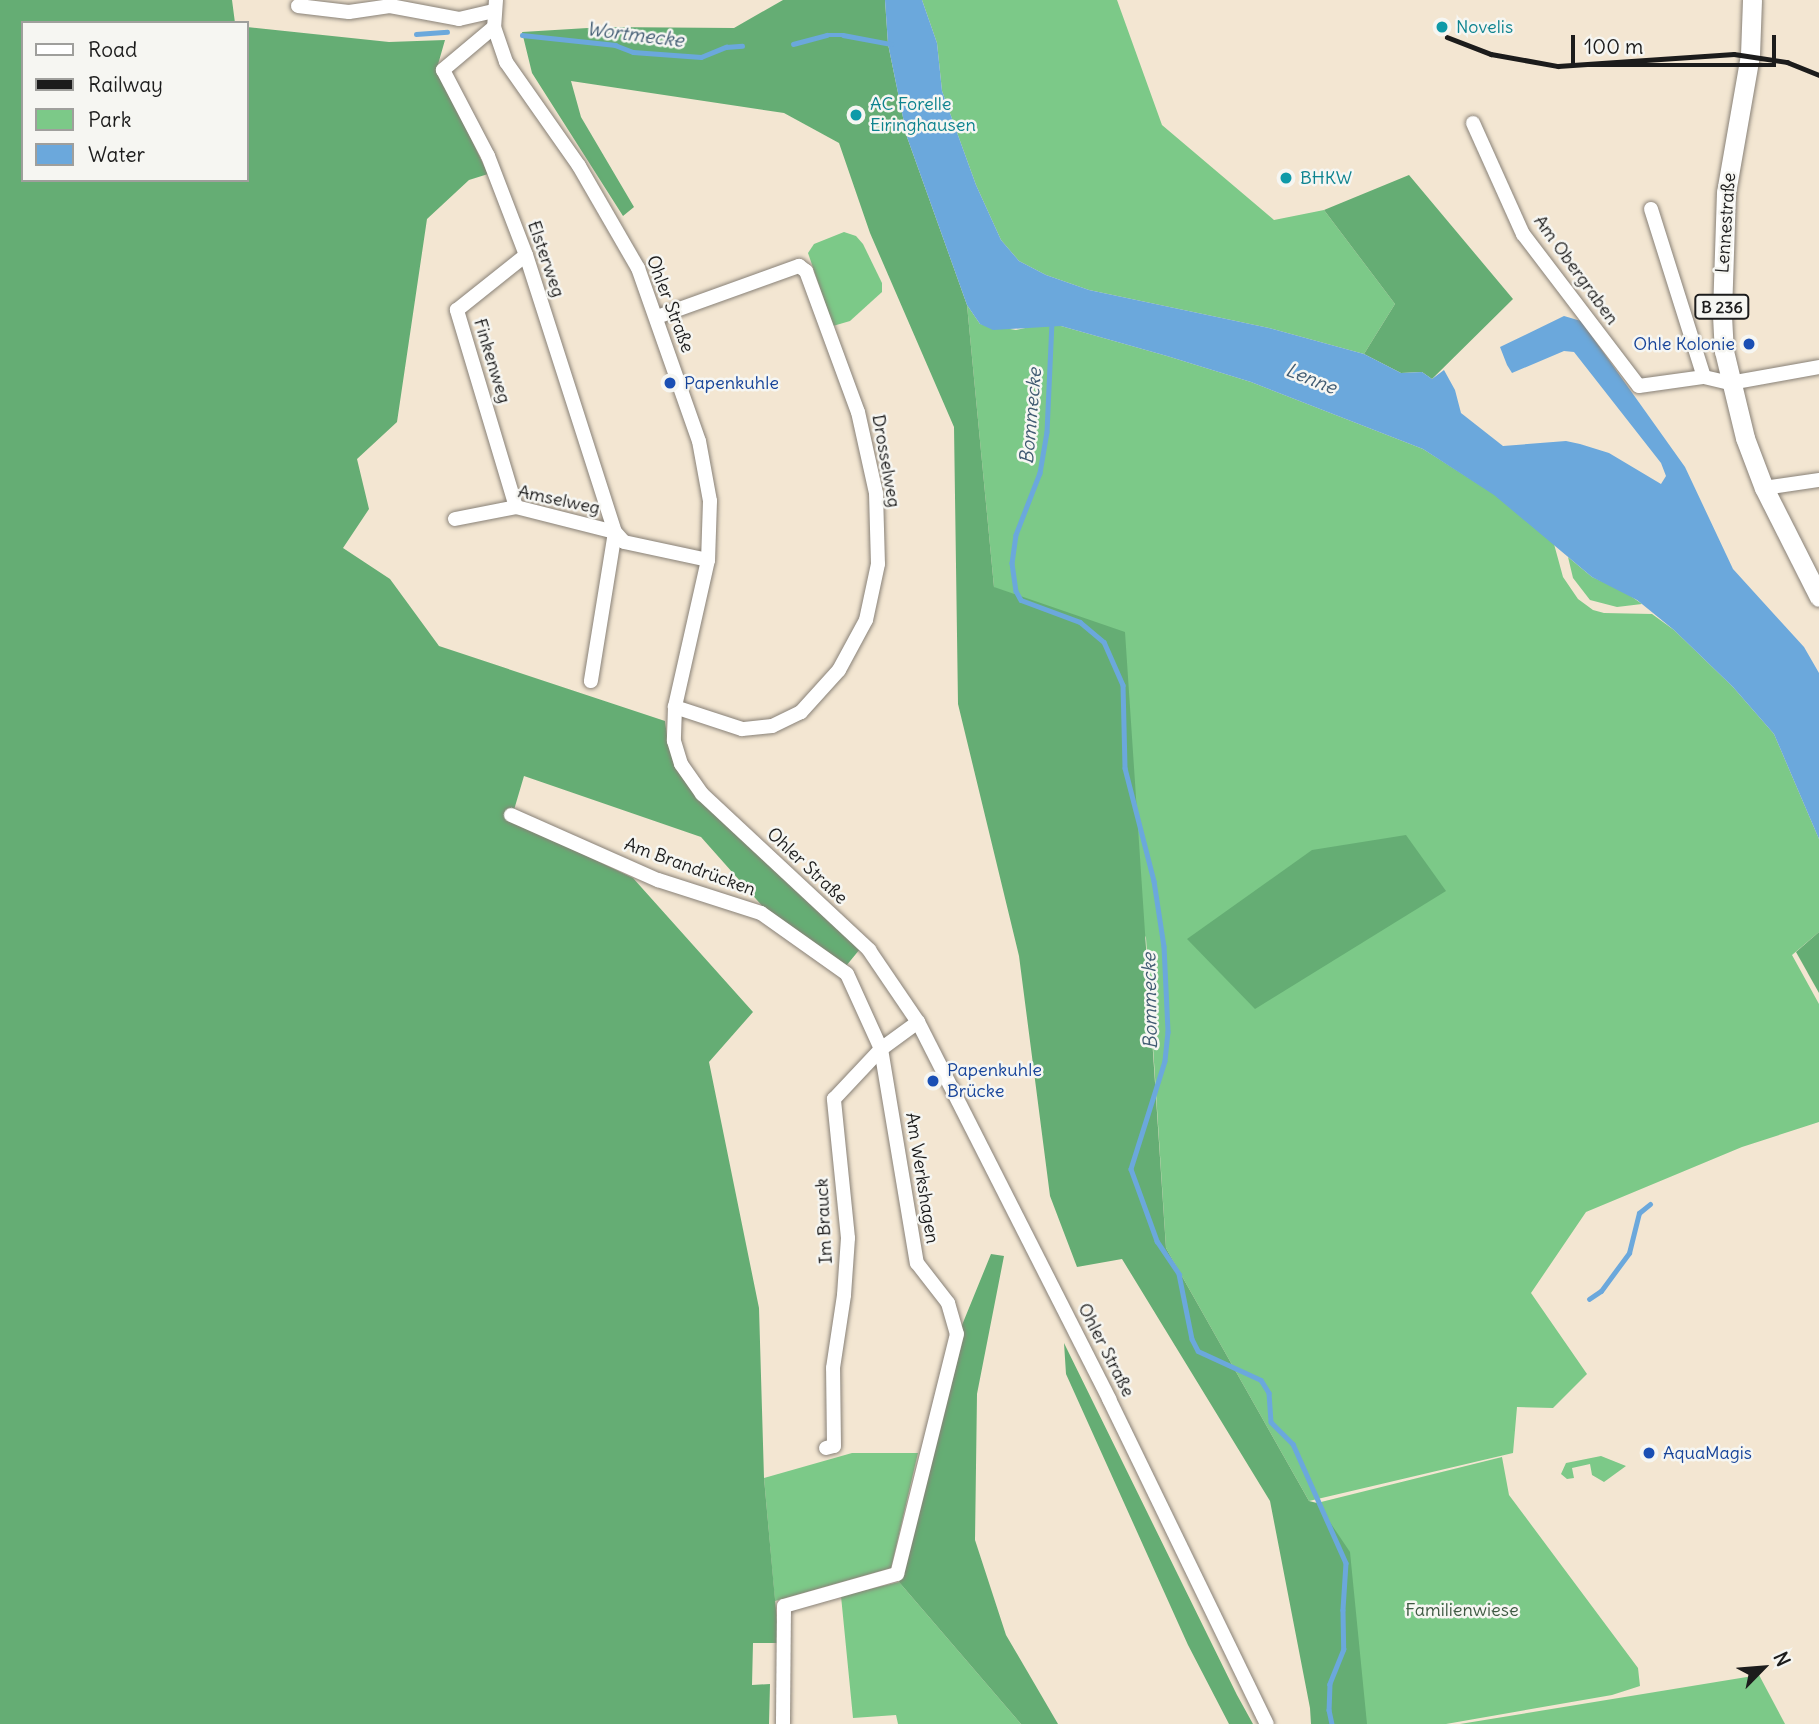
<!DOCTYPE html>
<meta charset="utf-8">
<style>
body{margin:0}
#map{position:relative;width:1819px;height:1724px;overflow:hidden;background:#f3e6d2;font-family:Delius,sans-serif}
div>[style]{position:absolute}
[style*='--x']{left:calc(var(--x)*1px);top:calc(var(--y)*1px);width:calc(var(--w)*1px);rotate:calc(var(--a)*1deg)}
.green>*{inset:0;background:#7cc988}
.forest>*{inset:0;background:#65ad74}
.water>*{inset:0;background:#6ba8dc}
.stream>*{height:4.5px;margin:-2.25px;padding:0 2.25px;transform-origin:2.25px;border-radius:2.25px;background:#6ba8dc}
.roads{filter:drop-shadow(0 0 2px #888177) drop-shadow(0 0 2px #888177)}
.minor>*{height:14px;margin:-7px;padding:0 7px;transform-origin:7px;border-radius:7px;background:#fff}
.major>*{height:19px;margin:-9.5px;padding:0 9.5px;transform-origin:9.5px;border-radius:9.5px;background:#fff}
.rail>*{height:4.5px;margin:-2.25px;padding:0 2.25px;transform-origin:2.25px;border-radius:2.25px;background:#1c1c1c}
.dots>*{width:19px;height:19px;translate:-50% -50%;box-sizing:border-box;border:4px solid #f6f6f2;border-radius:50%}
span{translate:-50% -50%;white-space:nowrap;text-align:center;line-height:1.15;-webkit-text-stroke:5px #f6f6f2;paint-order:stroke}
.shield-label span{padding:2px 5px;background:#f6f6f2;border:2px solid;border-radius:5px;-webkit-text-stroke-width:0}
.shield-label{font-size:16px;color:#1c1c1c;font-weight:700}
.culture-label{font-size:18px;color:#0d838f}
.left{translate:0 -50%;text-align:left}
.street-label{font-size:18px;color:#1c1c1c}
.transit-label{font-size:18px;color:#164399}
.right{translate:-100% -50%;text-align:right}
.park-label{font-size:18px;color:#3e5942}
.water-label{font-size:19px;color:#405b72;font-style:italic}
.legend{position:absolute;left:21px;top:21px;width:228px;height:161px;box-sizing:border-box;background:#f6f6f2;border:2px solid #9f9f9c;margin:0;padding:9px 12px;list-style:none;font-size:21px;color:#1c1c1c}
.legend li{display:flex;align-items:center;gap:14px;height:35px}
.legend b{width:35px;border:2px solid #9f9f9c}
.north{position:absolute;left:1728px;top:1633px;width:70px;height:70px;-webkit-text-stroke:5px #f6f6f2;paint-order:stroke;rotate:65deg;font-size:19px;font-weight:700;line-height:28px;text-align:center;color:#1c1c1c}
.north::after{content:'';display:block;margin:auto;width:24px;height:32px;background:#1c1c1c;clip-path:polygon(50% 0,100% 100%,50% 72%,0 100%)}
.scale{position:absolute;left:1571px;top:35px;width:205px;height:32px;box-sizing:border-box;border:4px solid #1c1c1c;border-top:0;padding-left:9px;font-size:21px;line-height:24px;white-space:nowrap;color:#1c1c1c;-webkit-text-stroke:5px #f6f6f2;paint-order:stroke}
</style>
<div id="map">
<div class="green">
<div style="clip-path:polygon(922px 0,1117px 0,1162px 125px,1274px 220px,1324px 210px,1395px 304px,1364px 354px,1269px 328px,1089px 290px,1046px 275px,1019px 261px,1001px 240px,976px 185px,942px 91px,937px 43px)"></div>
<div style="clip-path:polygon(844px 232px,856px 236px,863px 244px,882px 283px,882px 292px,850px 321px,833px 326px,808px 253px,814px 244px)"></div>
<div style="clip-path:polygon(967px 305px,980px 324px,1016px 330px,1039px 325px,1061px 326px,1167px 356px,1251px 382px,1423px 449px,1494px 494px,1554px 544px,1563px 577px,1578px 599px,1593px 610px,1604px 613px,1652px 614px,1674px 630px,1733px 687px,1774px 734px,1819px 839px,1819px 932px,1792px 955px,1819px 1004px,1819px 1122px,1742px 1147px,1586px 1212px,1531px 1293px,1587px 1374px,1553px 1408px,1517px 1407px,1513px 1453px,1309px 1501px,1166px 1248px,1146px 938px,994px 587px)"></div>
<div style="clip-path:polygon(1568px 557px,1592px 577px,1622px 590px,1642px 604px,1617px 607px,1590px 600px,1573px 578px)"></div>
<div style="clip-path:polygon(852px 1453px,918px 1453px,891px 1568px,775px 1601px,764px 1478px)"></div>
<div style="clip-path:polygon(1601px 1456px,1626px 1466px,1604px 1482px,1592px 1475px,1590px 1464px,1572px 1468px,1574px 1478px,1567px 1479px,1561px 1474px,1566px 1463px)"></div>
<div style="clip-path:polygon(1502px 1457px,1509px 1495px,1638px 1668px,1640px 1686px,1612px 1695px,1446px 1724px,1366px 1724px,1317px 1503px)"></div>
<div style="clip-path:polygon(899px 1582px,1021px 1724px,898px 1724px,896px 1715px,853px 1718px,841px 1596px)"></div>
<div style="clip-path:polygon(1759px 1675px,1785px 1724px,1460px 1724px)"></div>
</div>
<div class="forest">
<div style="clip-path:polygon(0 0,232px 0,235px 23px,23px 23px,23px 180px,247px 180px,247px 27px,389px 42px,445px 40px,437px 68px,488px 174px,469px 180px,427px 219px,397px 422px,357px 459px,369px 509px,343px 548px,390px 579px,439px 646px,665px 721px,668px 744px,676px 767px,860px 949px,846px 966px,764px 908px,701px 837px,524px 776px,511px 820px,633px 878px,753px 1012px,709px 1062px,759px 1308px,764px 1478px,779px 1643px,753px 1643px,752px 1685px,770px 1684px,769px 1724px,0 1724px)"></div>
<div style="clip-path:polygon(783px 0,885px 0,888px 44px,907px 137px,967px 305px,994px 587px,1125px 632px,1166px 1248px,1309px 1501px,1317px 1503px,1350px 1552px,1367px 1724px,1311px 1724px,1310px 1708px,1270px 1501px,1122px 1259px,1077px 1267px,1050px 1196px,1019px 956px,958px 704px,954px 427px,870px 233px,839px 143px,784px 113px,571px 81px,581px 117px,634px 207px,623px 216px,532px 73px,522px 32px,604px 27px,734px 28px)"></div>
<div style="clip-path:polygon(1409px 175px,1513px 299px,1432px 379px,1422px 372px,1401px 373px,1364px 354px,1395px 304px,1324px 210px)"></div>
<div style="clip-path:polygon(1406px 835px,1446px 891px,1255px 1009px,1187px 939px,1312px 850px)"></div>
<div style="clip-path:polygon(1819px 932px,1819px 993px,1796px 952px)"></div>
<div style="clip-path:polygon(991px 1254px,1004px 1256px,977px 1394px,975px 1540px,1006px 1635px,1058px 1724px,1021px 1724px,899px 1582px,960px 1330px)"></div>
<div style="clip-path:polygon(1064px 1343px,1237px 1695px,1253px 1724px,1229px 1724px,1188px 1645px,1066px 1374px)"></div>
</div>
<div class="water">
<div style="clip-path:polygon(885px 0,922px 0,937px 43px,942px 91px,976px 185px,1001px 240px,1019px 261px,1046px 275px,1089px 290px,1269px 328px,1364px 354px,1401px 373px,1422px 372px,1432px 379px,1444px 370px,1455px 390px,1461px 413px,1503px 446px,1566px 441px,1580px 444px,1609px 453px,1661px 484px,1666px 476px,1661px 463px,1574px 352px,1564px 351px,1512px 373px,1507px 365px,1500px 347px,1564px 316px,1581px 321px,1685px 467px,1733px 569px,1804px 647px,1819px 673px,1819px 839px,1774px 734px,1733px 687px,1674px 630px,1637px 600px,1592px 577px,1494px 495px,1423px 449px,1251px 382px,1167px 356px,1061px 326px,993px 330px,980px 324px,967px 305px,907px 137px,888px 44px)"></div>
</div>
<div class="stream">
<div style="--x:416;--y:34;--w:31;--a:-4"></div>
<div style="--x:522;--y:35;--w:94;--a:6.1"></div>
<div style="--x:615;--y:45;--w:19;--a:21"></div>
<div style="--x:633;--y:52;--w:68;--a:4.2"></div>
<div style="--x:701;--y:57;--w:27;--a:-22"></div>
<div style="--x:726;--y:47;--w:16;--a:-4"></div>
<div style="--x:793;--y:44;--w:35;--a:-15"></div>
<div style="--x:827;--y:35;--w:16;--a:0"></div>
<div style="--x:843;--y:35;--w:49;--a:10.6"></div>
<div style="--x:1052;--y:322;--w:110;--a:92.6"></div>
<div style="--x:1047;--y:432;--w:42;--a:99.7"></div>
<div style="--x:1040;--y:473;--w:66;--a:111.2"></div>
<div style="--x:1016;--y:535;--w:28;--a:98"></div>
<div style="--x:1012;--y:563;--w:28;--a:82"></div>
<div style="--x:1016;--y:591;--w:10;--a:61"></div>
<div style="--x:1021;--y:600;--w:63;--a:20.4"></div>
<div style="--x:1080;--y:622;--w:31;--a:40"></div>
<div style="--x:1104;--y:642;--w:47;--a:66.2"></div>
<div style="--x:1123;--y:685;--w:83;--a:88.6"></div>
<div style="--x:1125;--y:768;--w:117;--a:75.6"></div>
<div style="--x:1154;--y:881;--w:66;--a:81.3"></div>
<div style="--x:1164;--y:946;--w:86;--a:87.3"></div>
<div style="--x:1168;--y:1032;--w:29;--a:96"></div>
<div style="--x:1165;--y:1061;--w:113;--a:107.5"></div>
<div style="--x:1131;--y:1169;--w:77;--a:70.1"></div>
<div style="--x:1157;--y:1241;--w:40;--a:56"></div>
<div style="--x:1179;--y:1274;--w:66;--a:78.7"></div>
<div style="--x:1192;--y:1339;--w:13;--a:63"></div>
<div style="--x:1198;--y:1351;--w:69;--a:24.7"></div>
<div style="--x:1261;--y:1380;--w:15;--a:58"></div>
<div style="--x:1269;--y:1393;--w:29;--a:86"></div>
<div style="--x:1271;--y:1422;--w:31;--a:45"></div>
<div style="--x:1293;--y:1444;--w:130;--a:66"></div>
<div style="--x:1346;--y:1563;--w:47;--a:93.7"></div>
<div style="--x:1343;--y:1610;--w:39;--a:89"></div>
<div style="--x:1344;--y:1649;--w:38;--a:112"></div>
<div style="--x:1330;--y:1684;--w:26;--a:92"></div>
<div style="--x:1329;--y:1710;--w:14;--a:78"></div>
<div style="--x:1589;--y:1299;--w:14;--a:-34"></div>
<div style="--x:1601;--y:1291;--w:47;--a:-53.6"></div>
<div style="--x:1629;--y:1253;--w:41;--a:-76"></div>
<div style="--x:1639;--y:1213;--w:14;--a:-39"></div>
</div>
<div class="roads">
<div class="minor">
<div style="--x:496;--y:0;--w:27;--a:94"></div>
<div style="--x:494;--y:27;--w:37;--a:71"></div>
<div style="--x:506;--y:62;--w:127;--a:54.9"></div>
<div style="--x:579;--y:166;--w:118;--a:60"></div>
<div style="--x:638;--y:268;--w:183;--a:70.6"></div>
<div style="--x:699;--y:441;--w:61;--a:79.6"></div>
<div style="--x:710;--y:501;--w:59;--a:91.9"></div>
<div style="--x:708;--y:560;--w:151;--a:102.7"></div>
<div style="--x:675;--y:707;--w:34;--a:92"></div>
<div style="--x:674;--y:741;--w:24;--a:73"></div>
<div style="--x:681;--y:764;--w:37;--a:55"></div>
<div style="--x:702;--y:794;--w:229;--a:43"></div>
<div style="--x:869;--y:950;--w:87;--a:55.8"></div>
<div style="--x:918;--y:1022;--w:423;--a:63.1"></div>
<div style="--x:1109;--y:1399;--w:361;--a:64.1"></div>
<div style="--x:298;--y:6;--w:51;--a:6.7"></div>
<div style="--x:349;--y:12;--w:41;--a:-8.3"></div>
<div style="--x:390;--y:6;--w:70;--a:10.7"></div>
<div style="--x:459;--y:19;--w:35;--a:-13"></div>
<div style="--x:494;--y:27;--w:67;--a:139.9"></div>
<div style="--x:443;--y:70;--w:97;--a:62.4"></div>
<div style="--x:488;--y:156;--w:106;--a:69"></div>
<div style="--x:526;--y:255;--w:291;--a:72.2"></div>
<div style="--x:615;--y:532;--w:151;--a:99.2"></div>
<div style="--x:1473;--y:123;--w:122;--a:65.8"></div>
<div style="--x:1523;--y:234;--w:191;--a:52.7"></div>
<div style="--x:1639;--y:386;--w:66;--a:-7.9"></div>
<div style="--x:1704;--y:377;--w:27;--a:13"></div>
<div style="--x:1730;--y:383;--w:90;--a:-10.2"></div>
<div style="--x:1651;--y:209;--w:176;--a:72.5"></div>
<div style="--x:657;--y:317;--w:151;--a:-19.8"></div>
<div style="--x:799;--y:266;--w:9;--a:36"></div>
<div style="--x:806;--y:271;--w:150;--a:69.8"></div>
<div style="--x:858;--y:412;--w:83;--a:77.5"></div>
<div style="--x:876;--y:493;--w:71;--a:88.4"></div>
<div style="--x:878;--y:564;--w:57;--a:102.1"></div>
<div style="--x:866;--y:620;--w:57;--a:118.4"></div>
<div style="--x:839;--y:670;--w:57;--a:132.1"></div>
<div style="--x:801;--y:712;--w:32;--a:154"></div>
<div style="--x:772;--y:726;--w:30;--a:174"></div>
<div style="--x:742;--y:729;--w:71;--a:-161.8"></div>
<div style="--x:1764;--y:488;--w:56;--a:-8.3"></div>
<div style="--x:516;--y:507;--w:206;--a:-106.7"></div>
<div style="--x:457;--y:310;--w:88;--a:-38.6"></div>
<div style="--x:455;--y:519;--w:62;--a:-11.1"></div>
<div style="--x:516;--y:507;--w:102;--a:14.2"></div>
<div style="--x:615;--y:532;--w:13;--a:48"></div>
<div style="--x:624;--y:542;--w:86;--a:12.1"></div>
<div style="--x:511;--y:815;--w:161;--a:23.9"></div>
<div style="--x:658;--y:880;--w:108;--a:17.8"></div>
<div style="--x:761;--y:913;--w:105;--a:35.3"></div>
<div style="--x:847;--y:974;--w:82;--a:65.6"></div>
<div style="--x:881;--y:1049;--w:217;--a:80.5"></div>
<div style="--x:917;--y:1263;--w:51;--a:52.2"></div>
<div style="--x:948;--y:1303;--w:32;--a:74"></div>
<div style="--x:957;--y:1334;--w:247;--a:104"></div>
<div style="--x:897;--y:1574;--w:117;--a:164.2"></div>
<div style="--x:784;--y:1606;--w:118;--a:90.5"></div>
<div style="--x:826;--y:1448;--w:8;--a:-14"></div>
<div style="--x:834;--y:1446;--w:78;--a:-90.7"></div>
<div style="--x:833;--y:1368;--w:74;--a:-81.4"></div>
<div style="--x:844;--y:1295;--w:57;--a:-86"></div>
<div style="--x:848;--y:1238;--w:140;--a:-95.8"></div>
<div style="--x:834;--y:1099;--w:69;--a:-46.8"></div>
<div style="--x:881;--y:1049;--w:46;--a:-36.1"></div>
</div>
<div class="major">
<div style="--x:1752;--y:0;--w:55;--a:92.1"></div>
<div style="--x:1750;--y:55;--w:139;--a:99.9"></div>
<div style="--x:1726;--y:192;--w:123;--a:91.9"></div>
<div style="--x:1722;--y:315;--w:36;--a:87"></div>
<div style="--x:1724;--y:351;--w:89;--a:76.4"></div>
<div style="--x:1745;--y:438;--w:53;--a:69.2"></div>
<div style="--x:1764;--y:488;--w:122;--a:63.2"></div>
</div>
</div>
<div class="rail">
<div style="--x:1447;--y:37;--w:47;--a:21.1"></div>
<div style="--x:1491;--y:54;--w:68;--a:10.2"></div>
<div style="--x:1558;--y:66;--w:176;--a:-3.9"></div>
<div style="--x:1734;--y:54;--w:54;--a:8.6"></div>
<div style="--x:1787;--y:62;--w:35;--a:22"></div>
</div>
<div class="dots">
<div style="left:1442px;top:27px;background:#0f9aa8"></div>
<div style="left:856px;top:115px;background:#0f9aa8"></div>
<div style="left:1286px;top:178px;background:#0f9aa8"></div>
<div style="left:1749px;top:344px;background:#1a4fb4"></div>
<div style="left:670px;top:383px;background:#1a4fb4"></div>
<div style="left:933px;top:1081px;background:#1a4fb4"></div>
<div style="left:1649px;top:1453px;background:#1a4fb4"></div>
</div>
<div class="shield-label">
<span style="left:1722px;top:307px">B 236</span>
</div>
<div class="culture-label">
<span class="left" style="left:1456px;top:27px">Novelis</span>
<span class="left" style="left:870px;top:115px">AC Forelle<br>Eiringhausen</span>
<span class="left" style="left:1300px;top:178px">BHKW</span>
</div>
<div class="street-label">
<span style="left:1726px;top:223px;rotate:-86deg">Lennestraße</span>
<span style="left:546px;top:259px;rotate:71deg">Elsterweg</span>
<span style="left:1576px;top:270px;rotate:54deg">Am Obergraben</span>
<span style="left:670px;top:304px;rotate:69deg">Ohler Straße</span>
<span style="left:492px;top:361px;rotate:73deg">Finkenweg</span>
<span style="left:886px;top:461px;rotate:80deg">Drosselweg</span>
<span style="left:559px;top:500px;rotate:12deg">Amselweg</span>
<span style="left:807px;top:866px;rotate:43deg">Ohler Straße</span>
<span style="left:690px;top:867px;rotate:20deg">Am Brandrücken</span>
<span style="left:922px;top:1178px;rotate:81deg">Am Werkshagen</span>
<span style="left:824px;top:1221px;rotate:-93deg">Im Brauck</span>
<span style="left:1106px;top:1350px;rotate:63deg">Ohler Straße</span>
</div>
<div class="transit-label">
<span class="right" style="left:1735px;top:344px">Ohle Kolonie</span>
<span class="left" style="left:684px;top:383px">Papenkuhle</span>
<span class="left" style="left:947px;top:1081px">Papenkuhle<br>Brücke</span>
<span class="left" style="left:1663px;top:1453px">AquaMagis</span>
</div>
<div class="park-label">
<span style="left:1462px;top:1610px">Familienwiese</span>
</div>
<div class="water-label">
<span style="left:635px;top:35px;rotate:7deg">Wortmecke</span>
<span style="left:1311px;top:379px;rotate:22deg">Lenne</span>
<span style="left:1031px;top:416px;rotate:-85deg">Bommecke</span>
<span style="left:1150px;top:1001px;rotate:-91deg">Bommecke</span>
</div>
<ul class="legend">
<li><b style="height:9px;background:#fff"></b>Road</li>
<li><b style="height:9px;background:#1c1c1c"></b>Railway</li>
<li><b style="height:19px;background:#7cc988"></b>Park</li>
<li><b style="height:19px;background:#6ba8dc"></b>Water</li>
</ul>
<div class="north">N</div>
<div class="scale">100 m</div>
</div>
